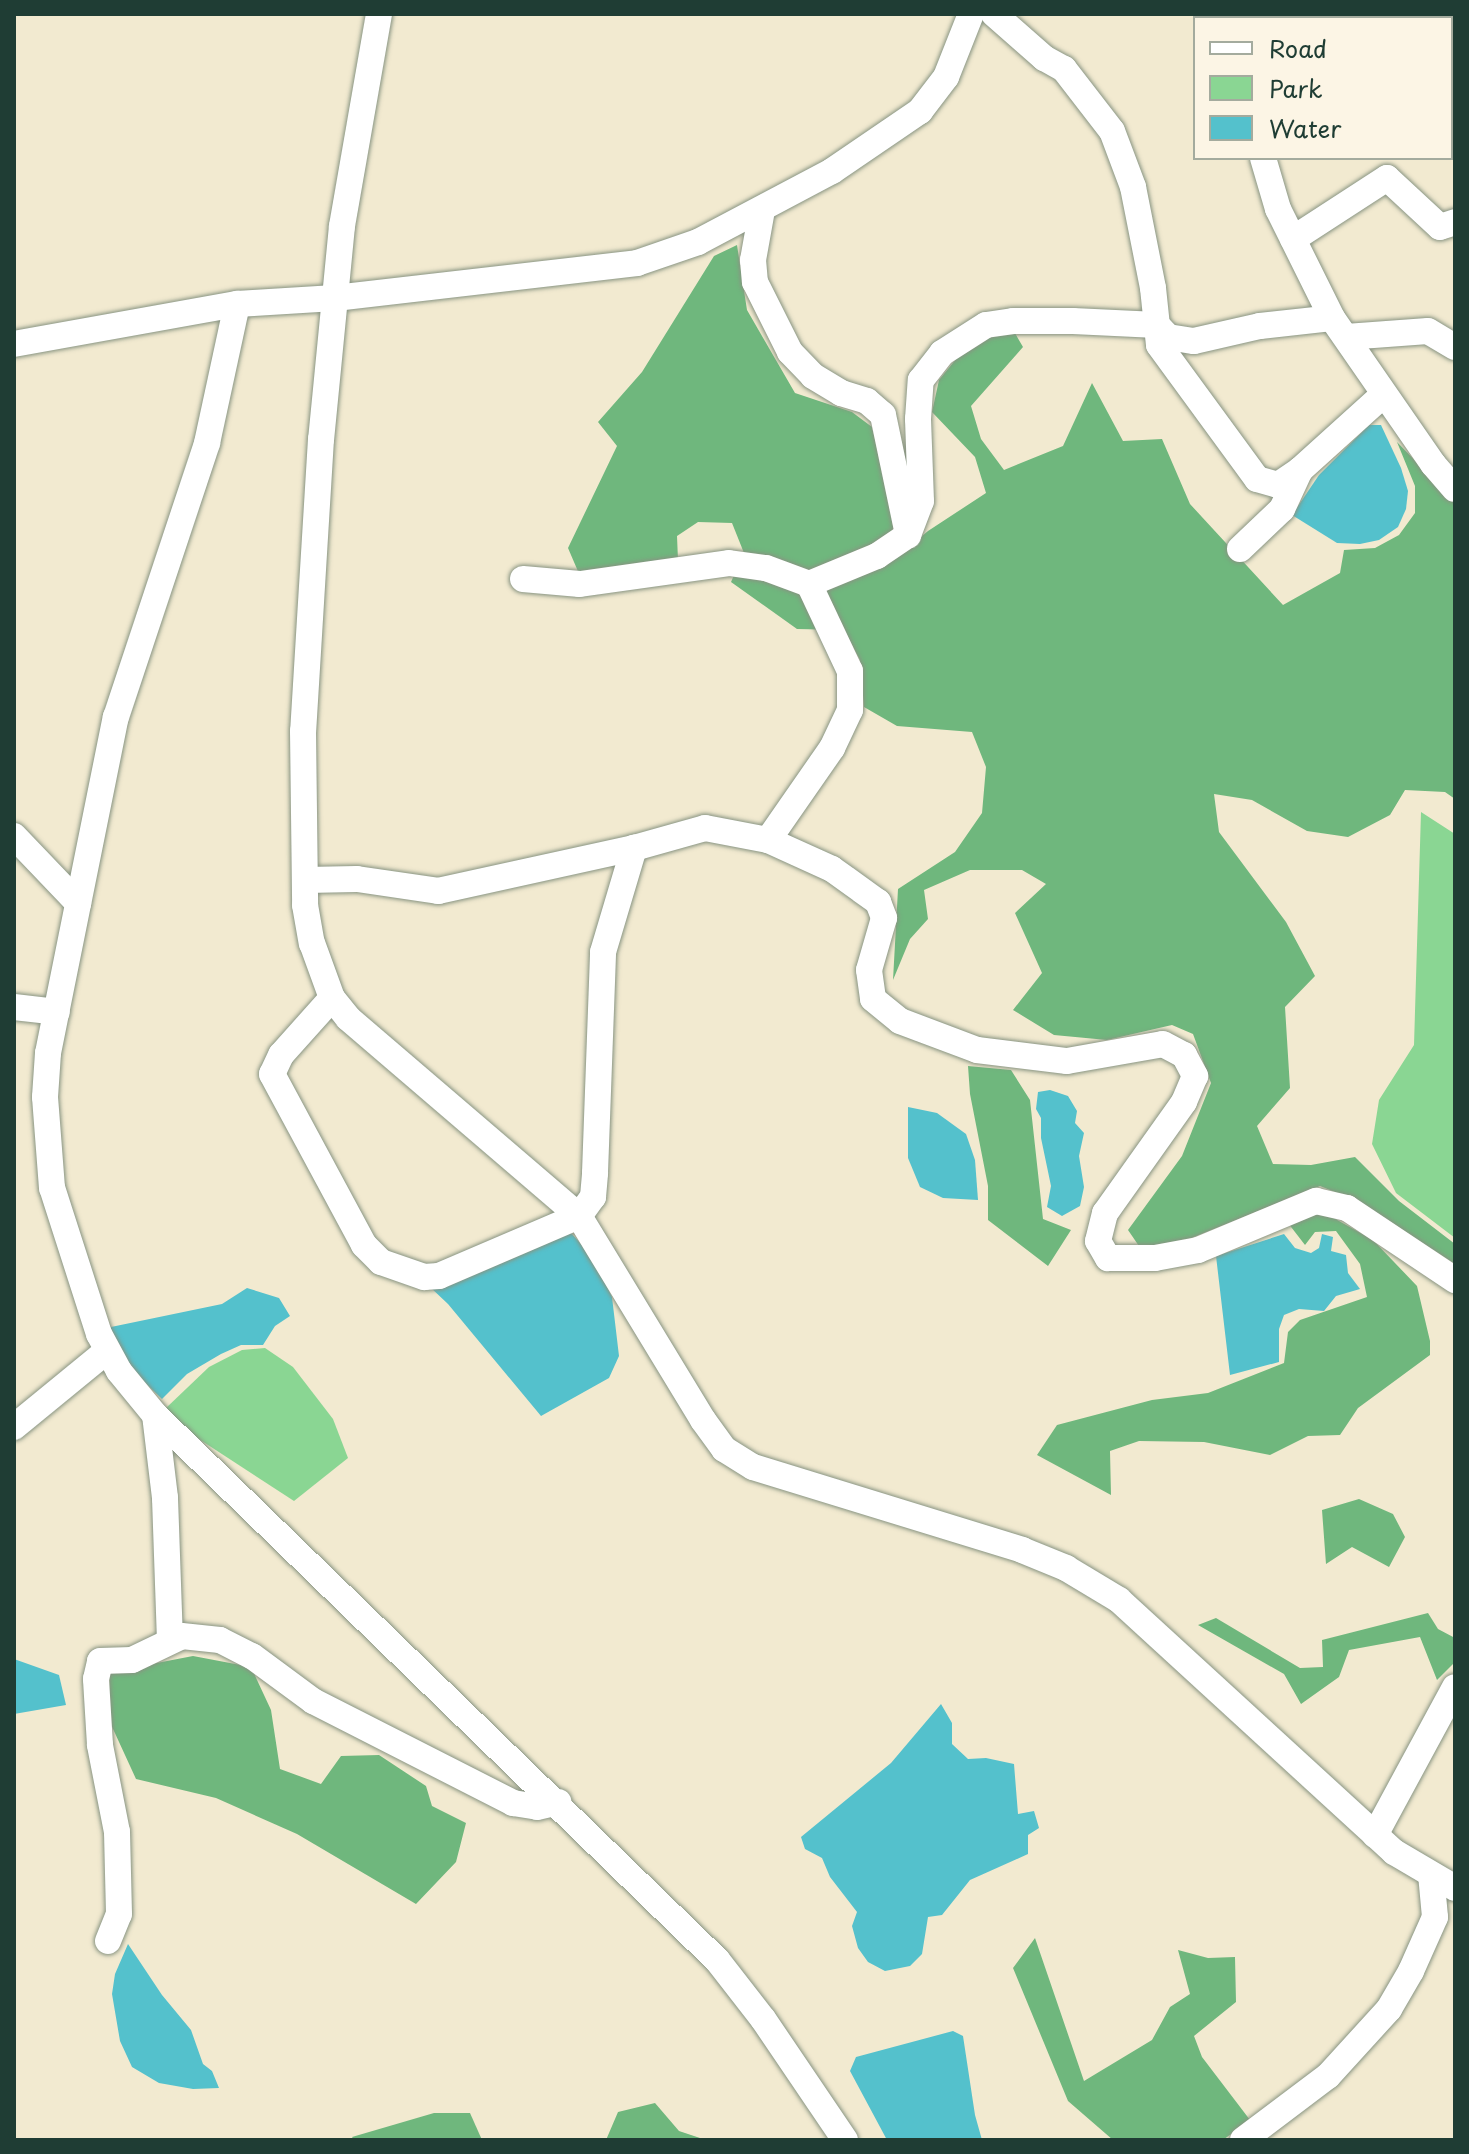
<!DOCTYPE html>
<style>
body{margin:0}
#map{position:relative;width:1469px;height:2154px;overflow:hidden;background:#f2ead0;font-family:"Playpen Sans",sans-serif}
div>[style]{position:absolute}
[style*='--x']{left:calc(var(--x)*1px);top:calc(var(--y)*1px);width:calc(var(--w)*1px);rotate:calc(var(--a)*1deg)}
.green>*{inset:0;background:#8ad693}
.forest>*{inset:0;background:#6fb77d}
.water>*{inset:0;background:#54c1cc}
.roads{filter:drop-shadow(0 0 2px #889482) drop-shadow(0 0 2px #889482)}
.minor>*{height:26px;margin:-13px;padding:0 13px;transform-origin:13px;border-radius:13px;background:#fff}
span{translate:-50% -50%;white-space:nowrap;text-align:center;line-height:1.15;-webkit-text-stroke:7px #fcf5e5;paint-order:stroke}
.frame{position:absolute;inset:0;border:16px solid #1f3d34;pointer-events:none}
.legend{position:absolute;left:1193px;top:16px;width:260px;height:144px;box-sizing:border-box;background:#fcf5e5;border:2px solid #a4ab9e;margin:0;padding:10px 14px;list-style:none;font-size:24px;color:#1f3d34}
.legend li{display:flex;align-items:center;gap:16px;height:40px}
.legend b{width:40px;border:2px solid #a4ab9e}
</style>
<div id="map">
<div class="green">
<div style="clip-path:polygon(1421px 812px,1455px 834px,1455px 1238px,1396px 1193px,1372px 1144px,1379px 1100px,1414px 1045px)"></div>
<div style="clip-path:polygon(265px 1348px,293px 1367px,333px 1419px,348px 1458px,294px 1501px,185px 1430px,165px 1409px,209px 1367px,242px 1350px)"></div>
</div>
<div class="forest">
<div style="clip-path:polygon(737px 245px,747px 310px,795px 393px,852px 412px,872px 427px,890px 504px,897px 557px,928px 531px,986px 493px,975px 457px,932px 412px,939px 380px,970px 342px,1012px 328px,1023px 347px,971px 406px,981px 439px,1004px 470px,1063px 446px,1092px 383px,1123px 441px,1162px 439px,1190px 504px,1283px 605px,1340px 573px,1344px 550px,1375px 548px,1399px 535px,1415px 513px,1415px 486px,1397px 442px,1455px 502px,1455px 799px,1445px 792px,1405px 790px,1390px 815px,1348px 837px,1307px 831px,1252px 800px,1214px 794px,1219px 832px,1286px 922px,1315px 976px,1285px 1007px,1290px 1088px,1257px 1126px,1273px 1164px,1311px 1165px,1355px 1157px,1399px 1201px,1455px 1244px,1455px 1264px,1360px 1202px,1320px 1186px,1179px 1243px,1141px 1249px,1128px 1230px,1182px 1156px,1211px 1083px,1193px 1034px,1172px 1025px,1107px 1040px,1054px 1035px,1013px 1010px,1042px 973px,1015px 913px,1046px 884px,1022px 870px,970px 870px,924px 890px,928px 919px,910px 939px,893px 980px,898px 889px,955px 852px,982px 813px,986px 767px,972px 732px,897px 726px,864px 707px,860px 660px,844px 630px,797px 629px,731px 582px,744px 553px,732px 523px,698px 522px,677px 536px,678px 560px,580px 576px,568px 548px,617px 446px,598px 422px,642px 372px,714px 256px)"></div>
<div style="clip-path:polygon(968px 1066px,1011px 1070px,1030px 1100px,1043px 1219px,1071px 1230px,1048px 1266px,988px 1220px,988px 1186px,970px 1094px)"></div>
<div style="clip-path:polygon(1323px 1212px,1373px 1240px,1417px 1286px,1430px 1341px,1430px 1355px,1358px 1408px,1340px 1435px,1308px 1436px,1270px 1455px,1204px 1442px,1139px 1441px,1110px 1451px,1111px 1495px,1037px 1455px,1057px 1425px,1152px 1400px,1208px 1393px,1284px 1363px,1288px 1332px,1300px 1320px,1367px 1297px,1360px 1264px,1336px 1231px,1315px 1232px,1305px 1245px,1288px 1223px)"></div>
<div style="clip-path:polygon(1359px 1499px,1393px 1514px,1405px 1537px,1389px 1567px,1352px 1547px,1326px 1564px,1322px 1510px)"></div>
<div style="clip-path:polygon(1428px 1613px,1438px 1629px,1455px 1638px,1455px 1662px,1437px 1680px,1420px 1637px,1349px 1650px,1339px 1677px,1301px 1704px,1284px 1674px,1198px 1625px,1216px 1618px,1300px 1668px,1323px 1667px,1322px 1640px)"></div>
<div style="clip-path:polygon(193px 1656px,251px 1667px,271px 1710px,280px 1769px,321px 1784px,341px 1756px,379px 1755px,426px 1786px,432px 1806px,466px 1823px,456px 1862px,416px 1904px,297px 1834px,216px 1798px,136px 1779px,108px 1718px,110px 1672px)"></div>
<div style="clip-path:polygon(1035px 1938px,1084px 2081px,1152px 2040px,1170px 2007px,1190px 1994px,1178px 1950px,1208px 1958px,1235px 1957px,1236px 2002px,1194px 2036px,1202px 2057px,1250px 2120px,1223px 2140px,1113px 2140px,1068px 2101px,1013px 1968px)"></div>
<div style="clip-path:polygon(655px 2103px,679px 2131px,706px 2140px,606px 2140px,618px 2112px)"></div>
<div style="clip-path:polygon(434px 2113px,470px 2113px,482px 2140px,354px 2140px,352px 2137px)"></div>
</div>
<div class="water">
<div style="clip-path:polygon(1369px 425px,1381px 425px,1401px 468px,1408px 491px,1406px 509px,1398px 527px,1379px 540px,1360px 544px,1337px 543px,1292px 515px,1319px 475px)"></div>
<div style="clip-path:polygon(1050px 1090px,1068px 1096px,1077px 1111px,1075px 1123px,1084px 1133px,1079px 1156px,1084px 1187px,1080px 1206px,1062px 1216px,1047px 1207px,1051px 1186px,1041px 1138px,1041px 1118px,1036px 1109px,1038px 1092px)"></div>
<div style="clip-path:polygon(908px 1107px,937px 1113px,966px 1134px,975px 1160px,978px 1200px,943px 1198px,920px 1187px,908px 1158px)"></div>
<div style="clip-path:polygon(571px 1233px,592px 1256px,612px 1297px,619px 1356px,609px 1378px,541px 1416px,448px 1304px,430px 1287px)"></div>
<div style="clip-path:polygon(1284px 1234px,1295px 1248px,1311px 1253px,1319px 1248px,1322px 1234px,1333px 1237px,1331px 1251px,1346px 1255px,1348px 1273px,1360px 1289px,1336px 1296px,1324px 1311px,1299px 1309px,1284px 1315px,1279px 1329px,1279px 1362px,1230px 1375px,1216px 1256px)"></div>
<div style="clip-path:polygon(247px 1288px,279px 1298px,290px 1316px,275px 1326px,263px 1345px,241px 1345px,221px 1354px,187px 1374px,162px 1399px,130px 1368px,110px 1333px,111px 1327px,222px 1304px)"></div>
<div style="clip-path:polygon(14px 1659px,59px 1675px,66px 1705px,14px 1714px)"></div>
<div style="clip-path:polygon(941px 1704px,952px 1723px,952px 1744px,968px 1759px,986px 1758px,1014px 1764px,1018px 1814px,1034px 1811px,1039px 1828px,1028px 1835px,1028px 1854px,970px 1880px,942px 1915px,928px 1917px,922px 1954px,910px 1966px,885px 1971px,868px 1962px,858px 1948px,852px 1926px,857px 1912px,830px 1877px,822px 1858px,805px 1849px,801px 1837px,891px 1763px)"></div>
<div style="clip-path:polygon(128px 1944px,162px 1995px,191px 2030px,203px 2064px,212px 2071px,219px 2088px,193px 2089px,159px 2083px,132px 2067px,120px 2041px,112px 1994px,115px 1974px)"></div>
<div style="clip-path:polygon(953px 2031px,963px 2036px,975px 2115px,982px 2140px,887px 2140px,850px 2071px,856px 2057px)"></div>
</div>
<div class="roads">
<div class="minor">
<div style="--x:379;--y:14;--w:215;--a:99.9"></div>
<div style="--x:342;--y:226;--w:214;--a:95.6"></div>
<div style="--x:321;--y:439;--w:293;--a:93.5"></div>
<div style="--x:303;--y:731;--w:174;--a:89.3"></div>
<div style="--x:305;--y:905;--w:39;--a:80"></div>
<div style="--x:312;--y:943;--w:59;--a:70"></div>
<div style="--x:332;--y:998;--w:26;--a:51"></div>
<div style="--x:348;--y:1018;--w:304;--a:40.6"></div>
<div style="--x:579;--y:1216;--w:239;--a:58.7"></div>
<div style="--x:703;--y:1420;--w:36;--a:54"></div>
<div style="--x:724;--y:1449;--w:34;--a:32"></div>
<div style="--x:753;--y:1467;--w:282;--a:17.1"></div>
<div style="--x:1022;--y:1550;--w:48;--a:22.2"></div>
<div style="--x:1066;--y:1568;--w:62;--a:31.1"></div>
<div style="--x:1119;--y:1600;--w:373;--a:42.5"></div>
<div style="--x:1394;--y:1852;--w:71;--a:30.5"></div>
<div style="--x:994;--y:14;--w:67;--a:41.3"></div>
<div style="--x:1044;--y:58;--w:23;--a:29"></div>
<div style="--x:1064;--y:69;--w:78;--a:52.3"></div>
<div style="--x:1112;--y:131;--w:60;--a:69.4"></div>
<div style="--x:1133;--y:187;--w:103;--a:78.8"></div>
<div style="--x:1153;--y:288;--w:57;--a:84"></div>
<div style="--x:1159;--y:345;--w:166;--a:53.8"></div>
<div style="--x:1257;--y:479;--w:22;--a:16"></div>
<div style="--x:1278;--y:485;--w:27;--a:-34"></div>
<div style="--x:1300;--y:470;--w:113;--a:-42.1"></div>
<div style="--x:1222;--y:14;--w:4;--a:63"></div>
<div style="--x:1358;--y:14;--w:4;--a:76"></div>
<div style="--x:1263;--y:158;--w:53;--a:73.6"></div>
<div style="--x:1278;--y:209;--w:122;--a:63.6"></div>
<div style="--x:1332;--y:318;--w:178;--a:55.3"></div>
<div style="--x:1433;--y:464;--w:33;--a:49"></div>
<div style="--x:762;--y:210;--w:51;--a:100.2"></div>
<div style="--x:753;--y:260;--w:22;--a:85"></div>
<div style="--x:755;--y:282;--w:78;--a:63.4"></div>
<div style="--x:790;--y:352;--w:33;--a:46"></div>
<div style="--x:813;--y:376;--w:33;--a:31"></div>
<div style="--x:841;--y:393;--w:27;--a:17"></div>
<div style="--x:867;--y:401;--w:21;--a:41"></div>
<div style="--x:883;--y:415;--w:123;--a:78.2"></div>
<div style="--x:1293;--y:239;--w:112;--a:-33"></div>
<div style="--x:1387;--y:178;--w:72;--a:42.8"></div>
<div style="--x:1440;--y:227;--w:16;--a:-18"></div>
<div style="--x:1346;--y:337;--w:82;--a:-4.2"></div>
<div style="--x:1428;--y:331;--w:31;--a:31"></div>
<div style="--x:14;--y:344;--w:227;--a:-10.2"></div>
<div style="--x:1240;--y:549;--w:58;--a:-43.6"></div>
<div style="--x:1282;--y:509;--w:43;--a:-65.2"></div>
<div style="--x:523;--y:579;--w:57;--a:5"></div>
<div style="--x:580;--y:584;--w:150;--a:-8"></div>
<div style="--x:729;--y:563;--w:37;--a:8"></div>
<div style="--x:766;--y:568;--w:46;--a:20.4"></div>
<div style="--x:809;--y:584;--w:96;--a:64.8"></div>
<div style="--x:850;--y:671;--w:39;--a:90"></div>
<div style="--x:850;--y:710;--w:42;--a:115.3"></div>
<div style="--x:832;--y:748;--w:112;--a:124.8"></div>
<div style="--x:809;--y:584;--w:74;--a:-22.4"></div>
<div style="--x:877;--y:556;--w:37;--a:-34"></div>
<div style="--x:908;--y:535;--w:36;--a:-69"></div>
<div style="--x:921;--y:501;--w:82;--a:-92.1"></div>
<div style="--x:918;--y:419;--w:39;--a:-86"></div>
<div style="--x:921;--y:380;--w:34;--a:-52"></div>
<div style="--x:942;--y:353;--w:52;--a:-32.5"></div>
<div style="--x:986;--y:325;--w:27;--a:-8"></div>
<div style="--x:1013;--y:321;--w:60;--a:0"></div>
<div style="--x:1073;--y:321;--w:84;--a:2.7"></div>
<div style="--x:1157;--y:325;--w:16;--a:47"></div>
<div style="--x:1168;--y:337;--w:26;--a:9"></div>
<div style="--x:1194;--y:341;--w:68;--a:-12.8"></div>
<div style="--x:1260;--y:326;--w:72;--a:-6.3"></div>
<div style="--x:14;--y:836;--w:93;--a:46.3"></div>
<div style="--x:305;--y:880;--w:52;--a:-1.1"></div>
<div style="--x:357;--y:879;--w:82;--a:8.4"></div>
<div style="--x:438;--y:891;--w:201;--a:-12.4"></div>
<div style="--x:634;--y:848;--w:74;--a:-15.7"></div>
<div style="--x:705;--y:828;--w:64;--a:10.8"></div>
<div style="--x:768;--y:840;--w:70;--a:24.4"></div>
<div style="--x:832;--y:869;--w:57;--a:35.7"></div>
<div style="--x:878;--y:902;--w:17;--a:69"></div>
<div style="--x:884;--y:918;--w:54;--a:106.1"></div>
<div style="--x:869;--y:970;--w:29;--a:82"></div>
<div style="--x:873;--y:999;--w:35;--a:39"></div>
<div style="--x:900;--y:1021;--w:82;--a:20.6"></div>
<div style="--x:977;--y:1050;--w:91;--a:7"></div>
<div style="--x:1067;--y:1061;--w:97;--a:-10"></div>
<div style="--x:1163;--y:1044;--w:24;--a:28"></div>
<div style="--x:1184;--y:1055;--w:24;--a:62"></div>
<div style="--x:1195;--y:1076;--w:28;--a:113"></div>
<div style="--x:1184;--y:1102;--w:136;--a:125.4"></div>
<div style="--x:1105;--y:1213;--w:29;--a:104"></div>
<div style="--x:1098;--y:1241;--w:20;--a:60"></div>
<div style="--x:1108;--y:1258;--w:47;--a:0"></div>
<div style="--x:1155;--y:1258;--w:44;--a:-10.5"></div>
<div style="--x:1198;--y:1250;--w:128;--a:-22.6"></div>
<div style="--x:1316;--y:1201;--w:32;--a:13"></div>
<div style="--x:1347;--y:1208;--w:130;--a:33.7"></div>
<div style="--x:332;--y:998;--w:76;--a:131.8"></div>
<div style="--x:281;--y:1055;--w:21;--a:115"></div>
<div style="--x:272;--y:1074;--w:194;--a:61.7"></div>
<div style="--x:364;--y:1245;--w:24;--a:45"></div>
<div style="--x:381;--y:1262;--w:46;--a:19.2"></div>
<div style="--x:424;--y:1277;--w:15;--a:-4"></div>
<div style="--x:439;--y:1276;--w:152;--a:-23.2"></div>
<div style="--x:579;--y:1216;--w:24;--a:-54"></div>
<div style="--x:593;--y:1197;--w:24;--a:-85"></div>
<div style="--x:595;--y:1173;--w:221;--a:-87.9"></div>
<div style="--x:603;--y:952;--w:109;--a:-73.4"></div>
<div style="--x:14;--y:1007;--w:43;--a:6.6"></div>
<div style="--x:155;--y:1415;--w:84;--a:83.1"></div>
<div style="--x:165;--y:1498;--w:143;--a:88"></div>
<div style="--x:14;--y:1427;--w:114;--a:-39.3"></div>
<div style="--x:1375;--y:1835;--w:168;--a:-61.6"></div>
<div style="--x:108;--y:1941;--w:29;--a:-68"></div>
<div style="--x:119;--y:1914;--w:82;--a:-91.4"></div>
<div style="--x:117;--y:1832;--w:89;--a:-101.1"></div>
<div style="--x:100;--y:1745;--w:66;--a:-93.5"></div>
<div style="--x:96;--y:1679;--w:18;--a:-77"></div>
<div style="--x:100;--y:1661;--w:32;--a:-2"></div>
<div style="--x:132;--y:1660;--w:55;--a:-25.6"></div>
<div style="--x:182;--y:1636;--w:38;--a:6"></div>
<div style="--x:220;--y:1640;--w:36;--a:27"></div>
<div style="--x:252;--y:1656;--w:76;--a:36.4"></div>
<div style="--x:313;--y:1701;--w:225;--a:27"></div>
<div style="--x:513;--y:1803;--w:24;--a:9"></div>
<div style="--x:537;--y:1807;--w:22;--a:-13"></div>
<div style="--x:845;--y:2140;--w:146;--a:-124.1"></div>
<div style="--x:763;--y:2019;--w:75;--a:-127.9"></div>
<div style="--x:717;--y:1960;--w:783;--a:-135.88"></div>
<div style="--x:155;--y:1415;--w:57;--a:-129.3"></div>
<div style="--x:119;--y:1371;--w:42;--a:-118.4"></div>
<div style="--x:99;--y:1334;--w:153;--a:-107.8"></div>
<div style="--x:52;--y:1188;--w:91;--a:-94.4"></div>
<div style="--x:45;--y:1097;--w:44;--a:-86.1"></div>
<div style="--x:48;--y:1053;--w:343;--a:-78.6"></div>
<div style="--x:116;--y:717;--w:289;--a:-71.6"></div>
<div style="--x:207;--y:443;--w:142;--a:-77.8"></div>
<div style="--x:237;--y:304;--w:98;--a:-3.5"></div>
<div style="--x:335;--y:298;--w:304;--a:-6.6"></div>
<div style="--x:637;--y:263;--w:65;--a:-19"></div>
<div style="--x:698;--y:242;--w:152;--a:-27.9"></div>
<div style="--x:832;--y:171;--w:107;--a:-34.3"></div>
<div style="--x:920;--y:111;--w:43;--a:-52.6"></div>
<div style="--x:946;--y:77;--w:68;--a:-68.4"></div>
<div style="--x:1243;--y:2140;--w:106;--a:-37"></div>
<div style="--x:1328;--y:2076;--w:91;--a:-47.7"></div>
<div style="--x:1389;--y:2009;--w:44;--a:-59.9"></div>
<div style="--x:1411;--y:1971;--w:59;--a:-66"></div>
<div style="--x:1435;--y:1917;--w:43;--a:-95.3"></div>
</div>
</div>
<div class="frame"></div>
<ul class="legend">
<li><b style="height:10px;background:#fff"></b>Road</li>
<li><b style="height:22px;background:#8ad693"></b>Park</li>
<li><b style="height:22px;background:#54c1cc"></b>Water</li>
</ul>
</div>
